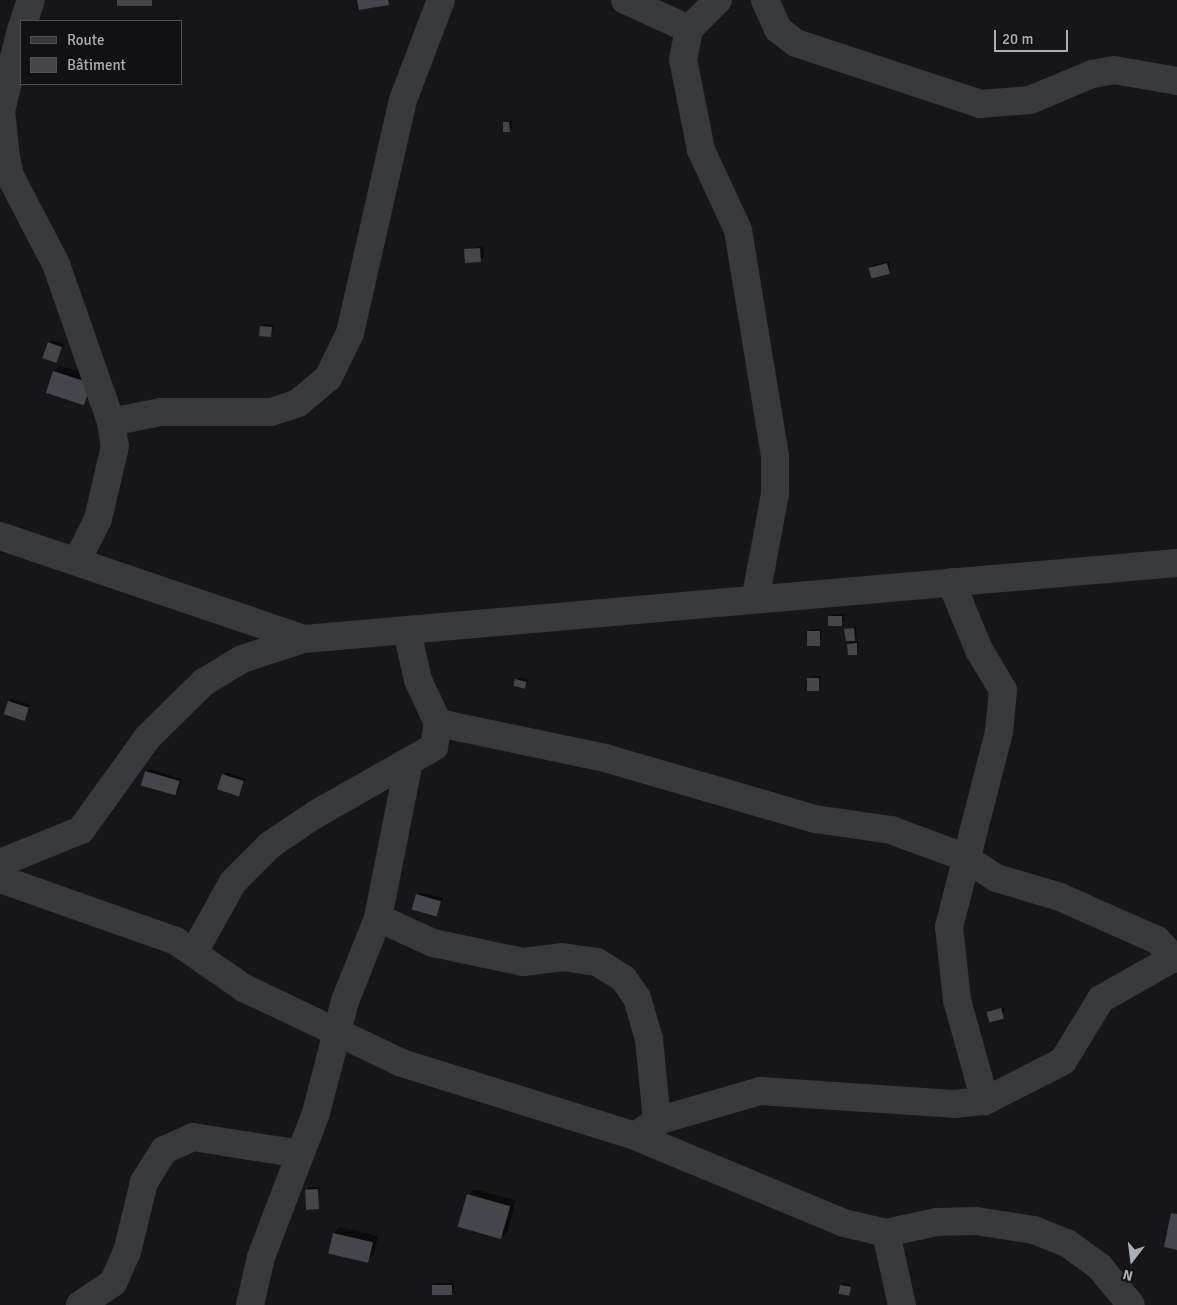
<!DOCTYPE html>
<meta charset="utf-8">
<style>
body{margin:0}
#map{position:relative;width:1177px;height:1305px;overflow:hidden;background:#161618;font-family:Signika,sans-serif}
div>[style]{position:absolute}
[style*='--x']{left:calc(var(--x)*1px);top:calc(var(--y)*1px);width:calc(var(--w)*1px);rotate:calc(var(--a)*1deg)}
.shadow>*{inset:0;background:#0007}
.building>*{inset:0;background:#45464b;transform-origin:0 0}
.minor>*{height:28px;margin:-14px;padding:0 14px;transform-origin:14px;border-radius:14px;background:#37393d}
span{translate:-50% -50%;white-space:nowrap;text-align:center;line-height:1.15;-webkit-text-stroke:4.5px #111113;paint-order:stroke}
.legend{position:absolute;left:20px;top:20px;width:162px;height:65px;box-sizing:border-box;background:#111113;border:1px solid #4e5055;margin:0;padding:6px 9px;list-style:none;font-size:15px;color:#a9aeb7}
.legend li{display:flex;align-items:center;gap:10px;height:25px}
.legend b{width:25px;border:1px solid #4e5055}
.north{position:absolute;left:1107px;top:1235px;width:50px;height:50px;-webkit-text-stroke:4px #111113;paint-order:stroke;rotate:195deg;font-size:14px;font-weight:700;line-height:20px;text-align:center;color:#a9aeb7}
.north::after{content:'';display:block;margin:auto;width:18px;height:22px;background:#a9aeb7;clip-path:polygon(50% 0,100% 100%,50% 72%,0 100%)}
.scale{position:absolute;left:994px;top:30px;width:74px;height:22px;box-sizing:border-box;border:2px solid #a9aeb7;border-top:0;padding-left:6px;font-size:15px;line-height:18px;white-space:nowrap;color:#a9aeb7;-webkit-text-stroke:4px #111113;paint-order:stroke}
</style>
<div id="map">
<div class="shadow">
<div style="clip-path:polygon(512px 120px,512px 128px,509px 131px,504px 123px)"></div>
<div style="clip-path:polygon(483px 246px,484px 258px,467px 262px,466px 250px)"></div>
<div style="clip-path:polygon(890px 261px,890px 273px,870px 268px,873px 265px)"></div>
<div style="clip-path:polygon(264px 324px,274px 325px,271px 336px,261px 326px)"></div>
<div style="clip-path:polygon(52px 340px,64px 344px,57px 360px,49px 343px)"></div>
<div style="clip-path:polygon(60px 366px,96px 376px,83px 403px,54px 372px)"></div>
<div style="clip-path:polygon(832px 614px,844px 614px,845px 622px,829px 617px)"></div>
<div style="clip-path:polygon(856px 626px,857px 637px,852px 642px,859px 641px,857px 654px,848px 644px,853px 640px,846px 630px)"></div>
<div style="clip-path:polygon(811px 629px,822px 629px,820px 644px,808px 632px)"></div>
<div style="clip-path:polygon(811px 676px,821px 676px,818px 690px,808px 678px)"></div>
<div style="clip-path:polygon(519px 677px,529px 680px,525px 689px,516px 679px)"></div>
<div style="clip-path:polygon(12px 699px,31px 705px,25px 718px,9px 702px)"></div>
<div style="clip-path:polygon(149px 769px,182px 779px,178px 792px,175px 795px,146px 772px)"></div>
<div style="clip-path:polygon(226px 772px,246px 779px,239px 795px,223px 775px)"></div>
<div style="clip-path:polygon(420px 892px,443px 898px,437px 914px,417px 895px)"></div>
<div style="clip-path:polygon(1005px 1008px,1003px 1017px,987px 1011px,989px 1010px)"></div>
<div style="clip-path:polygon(309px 1187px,320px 1187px,318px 1207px,307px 1190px)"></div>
<div style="clip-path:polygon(474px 1189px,516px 1200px,508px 1231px,502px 1237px,468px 1195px)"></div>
<div style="clip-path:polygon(340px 1227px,378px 1236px,374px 1254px,368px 1260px,334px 1233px)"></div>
<div style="clip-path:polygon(436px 1283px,454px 1283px,454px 1292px,433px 1285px)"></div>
<div style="clip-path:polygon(843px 1283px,850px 1284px,849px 1295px,841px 1286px)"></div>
</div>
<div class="building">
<div style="left:117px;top:0;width:35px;height:6px"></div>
<div style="clip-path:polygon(357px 0,388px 0,389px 5px,359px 10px)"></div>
<div style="clip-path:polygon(503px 122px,509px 122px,510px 132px,503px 132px)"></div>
<div style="left:480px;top:248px;width:14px;height:16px;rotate:86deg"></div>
<div style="left:887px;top:263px;width:11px;height:19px;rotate:75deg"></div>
<div style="left:260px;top:326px;width:12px;height:10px;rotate:5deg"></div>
<div style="left:48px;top:342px;width:15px;height:17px;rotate:20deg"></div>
<div style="left:53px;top:371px;width:40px;height:23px;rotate:18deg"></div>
<div style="left:842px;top:616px;width:10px;height:14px;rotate:90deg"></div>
<div style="clip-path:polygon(854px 628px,855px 641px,846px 641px,844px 629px)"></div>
<div style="left:807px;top:631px;width:13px;height:15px"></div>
<div style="clip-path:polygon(857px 643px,857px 655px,848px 655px,847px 644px)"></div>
<div style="left:807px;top:678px;width:12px;height:13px"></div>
<div style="left:515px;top:679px;width:12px;height:7px;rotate:14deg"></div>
<div style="left:8px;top:701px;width:22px;height:14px;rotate:18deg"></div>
<div style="left:145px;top:771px;width:36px;height:15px;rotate:16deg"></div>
<div style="left:222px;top:774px;width:23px;height:16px;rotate:18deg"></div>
<div style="left:416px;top:894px;width:26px;height:16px;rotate:16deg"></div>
<div style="left:1001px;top:1008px;width:11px;height:15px;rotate:75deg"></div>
<div style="left:318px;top:1189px;width:20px;height:13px;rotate:87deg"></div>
<div style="left:467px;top:1194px;width:45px;height:34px;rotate:16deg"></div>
<div style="clip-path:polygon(1171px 1213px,1177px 1214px,1177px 1250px,1164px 1247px)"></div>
<div style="left:333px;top:1233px;width:41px;height:21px;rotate:13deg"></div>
<div style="left:432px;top:1285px;width:20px;height:10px"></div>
<div style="left:840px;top:1285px;width:11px;height:9px;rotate:10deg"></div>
</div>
<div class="minor">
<div style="--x:625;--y:0;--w:70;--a:24.4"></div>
<div style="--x:718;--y:0;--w:41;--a:135"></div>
<div style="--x:689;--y:29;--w:31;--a:101"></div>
<div style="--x:683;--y:59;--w:93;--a:78.8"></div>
<div style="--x:701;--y:150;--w:88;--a:65.2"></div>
<div style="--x:738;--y:230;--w:229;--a:80.7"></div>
<div style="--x:775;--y:456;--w:38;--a:90"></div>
<div style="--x:775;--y:494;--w:104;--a:100.6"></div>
<div style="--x:765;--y:0;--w:32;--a:66"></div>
<div style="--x:778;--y:29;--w:23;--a:38"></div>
<div style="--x:796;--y:43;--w:194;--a:18.3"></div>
<div style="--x:980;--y:104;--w:50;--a:-4.6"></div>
<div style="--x:1030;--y:100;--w:67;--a:-22.8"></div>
<div style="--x:1092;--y:74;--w:22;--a:-10"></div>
<div style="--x:1114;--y:70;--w:64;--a:9.9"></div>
<div style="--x:24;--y:21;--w:22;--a:-72"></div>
<div style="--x:21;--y:29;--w:84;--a:103.7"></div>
<div style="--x:1;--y:111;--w:46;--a:83.8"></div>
<div style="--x:6;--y:157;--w:19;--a:78"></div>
<div style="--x:10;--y:176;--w:99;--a:62.4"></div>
<div style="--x:56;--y:264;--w:167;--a:70.8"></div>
<div style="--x:111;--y:422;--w:24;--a:81"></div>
<div style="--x:115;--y:446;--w:75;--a:103.1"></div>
<div style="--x:98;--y:519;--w:45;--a:116.6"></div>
<div style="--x:111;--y:422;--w:51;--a:-11.3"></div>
<div style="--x:161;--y:412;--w:110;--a:0"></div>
<div style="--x:271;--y:412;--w:28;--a:-18"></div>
<div style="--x:298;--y:403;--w:39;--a:-40"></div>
<div style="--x:328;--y:378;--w:50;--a:-63.9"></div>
<div style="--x:350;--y:333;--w:239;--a:-77.2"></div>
<div style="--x:403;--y:100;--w:107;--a:-69.2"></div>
<div style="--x:0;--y:536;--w:321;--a:18.7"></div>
<div style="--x:951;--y:582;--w:74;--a:67.6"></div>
<div style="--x:979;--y:650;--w:47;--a:59"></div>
<div style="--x:1003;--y:690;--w:42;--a:95.4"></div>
<div style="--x:999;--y:732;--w:201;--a:104.4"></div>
<div style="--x:949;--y:927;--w:73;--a:83.7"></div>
<div style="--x:957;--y:1000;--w:105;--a:74.5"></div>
<div style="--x:438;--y:723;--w:171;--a:11.8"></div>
<div style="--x:605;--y:758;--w:219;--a:16.2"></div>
<div style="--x:815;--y:819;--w:77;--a:8.2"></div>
<div style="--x:891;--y:830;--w:78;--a:20.3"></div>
<div style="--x:964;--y:857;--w:38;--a:33"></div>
<div style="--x:996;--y:878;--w:67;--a:16.5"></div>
<div style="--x:1060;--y:897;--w:106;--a:23.9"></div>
<div style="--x:1157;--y:940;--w:26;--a:47"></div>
<div style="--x:0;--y:863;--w:87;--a:-22.2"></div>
<div style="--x:81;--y:830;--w:113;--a:-54.3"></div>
<div style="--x:147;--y:738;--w:80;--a:-44.5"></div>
<div style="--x:204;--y:682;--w:44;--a:-31.2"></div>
<div style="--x:242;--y:659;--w:65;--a:-17.9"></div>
<div style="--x:304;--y:639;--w:876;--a:-4.98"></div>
<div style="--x:0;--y:879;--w:187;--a:19.4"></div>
<div style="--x:176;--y:941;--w:83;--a:34.7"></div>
<div style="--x:244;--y:988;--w:175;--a:25.4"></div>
<div style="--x:402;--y:1063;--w:244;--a:17.4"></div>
<div style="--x:635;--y:1136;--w:226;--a:22.6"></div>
<div style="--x:844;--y:1223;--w:43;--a:13.4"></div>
<div style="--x:886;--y:1233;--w:51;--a:-12.4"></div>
<div style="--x:936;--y:1222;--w:40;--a:-1.4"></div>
<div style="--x:976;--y:1221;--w:59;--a:8.8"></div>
<div style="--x:1034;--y:1230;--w:35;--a:22"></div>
<div style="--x:1067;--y:1243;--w:39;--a:36"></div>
<div style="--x:1099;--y:1266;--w:50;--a:50.6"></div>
<div style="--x:378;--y:918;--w:60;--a:24.4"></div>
<div style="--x:433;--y:943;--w:92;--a:11.9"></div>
<div style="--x:523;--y:962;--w:39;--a:-7"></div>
<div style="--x:562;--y:957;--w:35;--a:8"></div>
<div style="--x:597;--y:962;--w:31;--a:32"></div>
<div style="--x:623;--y:978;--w:24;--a:55"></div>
<div style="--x:637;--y:998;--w:43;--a:73.7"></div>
<div style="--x:649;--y:1039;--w:82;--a:84.4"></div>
<div style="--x:194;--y:952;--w:80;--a:-60.9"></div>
<div style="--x:233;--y:882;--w:52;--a:-45"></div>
<div style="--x:270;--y:845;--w:55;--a:-34"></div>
<div style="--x:316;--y:814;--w:136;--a:-29.6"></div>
<div style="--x:434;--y:747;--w:24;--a:-81"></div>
<div style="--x:438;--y:723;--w:47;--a:-114.9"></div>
<div style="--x:418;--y:680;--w:50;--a:-102.7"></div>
<div style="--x:635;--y:1136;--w:27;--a:-34"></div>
<div style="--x:657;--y:1121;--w:107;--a:-16.2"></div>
<div style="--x:760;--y:1091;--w:194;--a:3.8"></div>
<div style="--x:954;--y:1104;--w:31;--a:-6"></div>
<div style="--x:985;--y:1101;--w:88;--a:-27.1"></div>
<div style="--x:1063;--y:1061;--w:73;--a:-58.5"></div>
<div style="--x:1101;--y:999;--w:87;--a:-29.5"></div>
<div style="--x:886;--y:1233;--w:74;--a:77.5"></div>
<div style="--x:80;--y:1305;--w:40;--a:-34"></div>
<div style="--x:113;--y:1283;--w:34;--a:-66"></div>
<div style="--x:127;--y:1252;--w:72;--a:-76.3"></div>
<div style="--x:144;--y:1182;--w:38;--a:-58"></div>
<div style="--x:164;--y:1150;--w:32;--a:-24"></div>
<div style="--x:193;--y:1137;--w:108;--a:9"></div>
<div style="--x:250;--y:1305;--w:49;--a:-77.1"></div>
<div style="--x:261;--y:1257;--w:154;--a:-69.1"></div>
<div style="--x:316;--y:1113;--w:116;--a:-75.5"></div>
<div style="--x:345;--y:1001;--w:89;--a:-68.3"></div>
<div style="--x:378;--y:918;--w:159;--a:-78.8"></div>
</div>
<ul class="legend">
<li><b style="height:6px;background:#37393d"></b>Route</li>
<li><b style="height:14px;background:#45464b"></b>Bâtiment</li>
</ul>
<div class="north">N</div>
<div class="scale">20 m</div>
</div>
